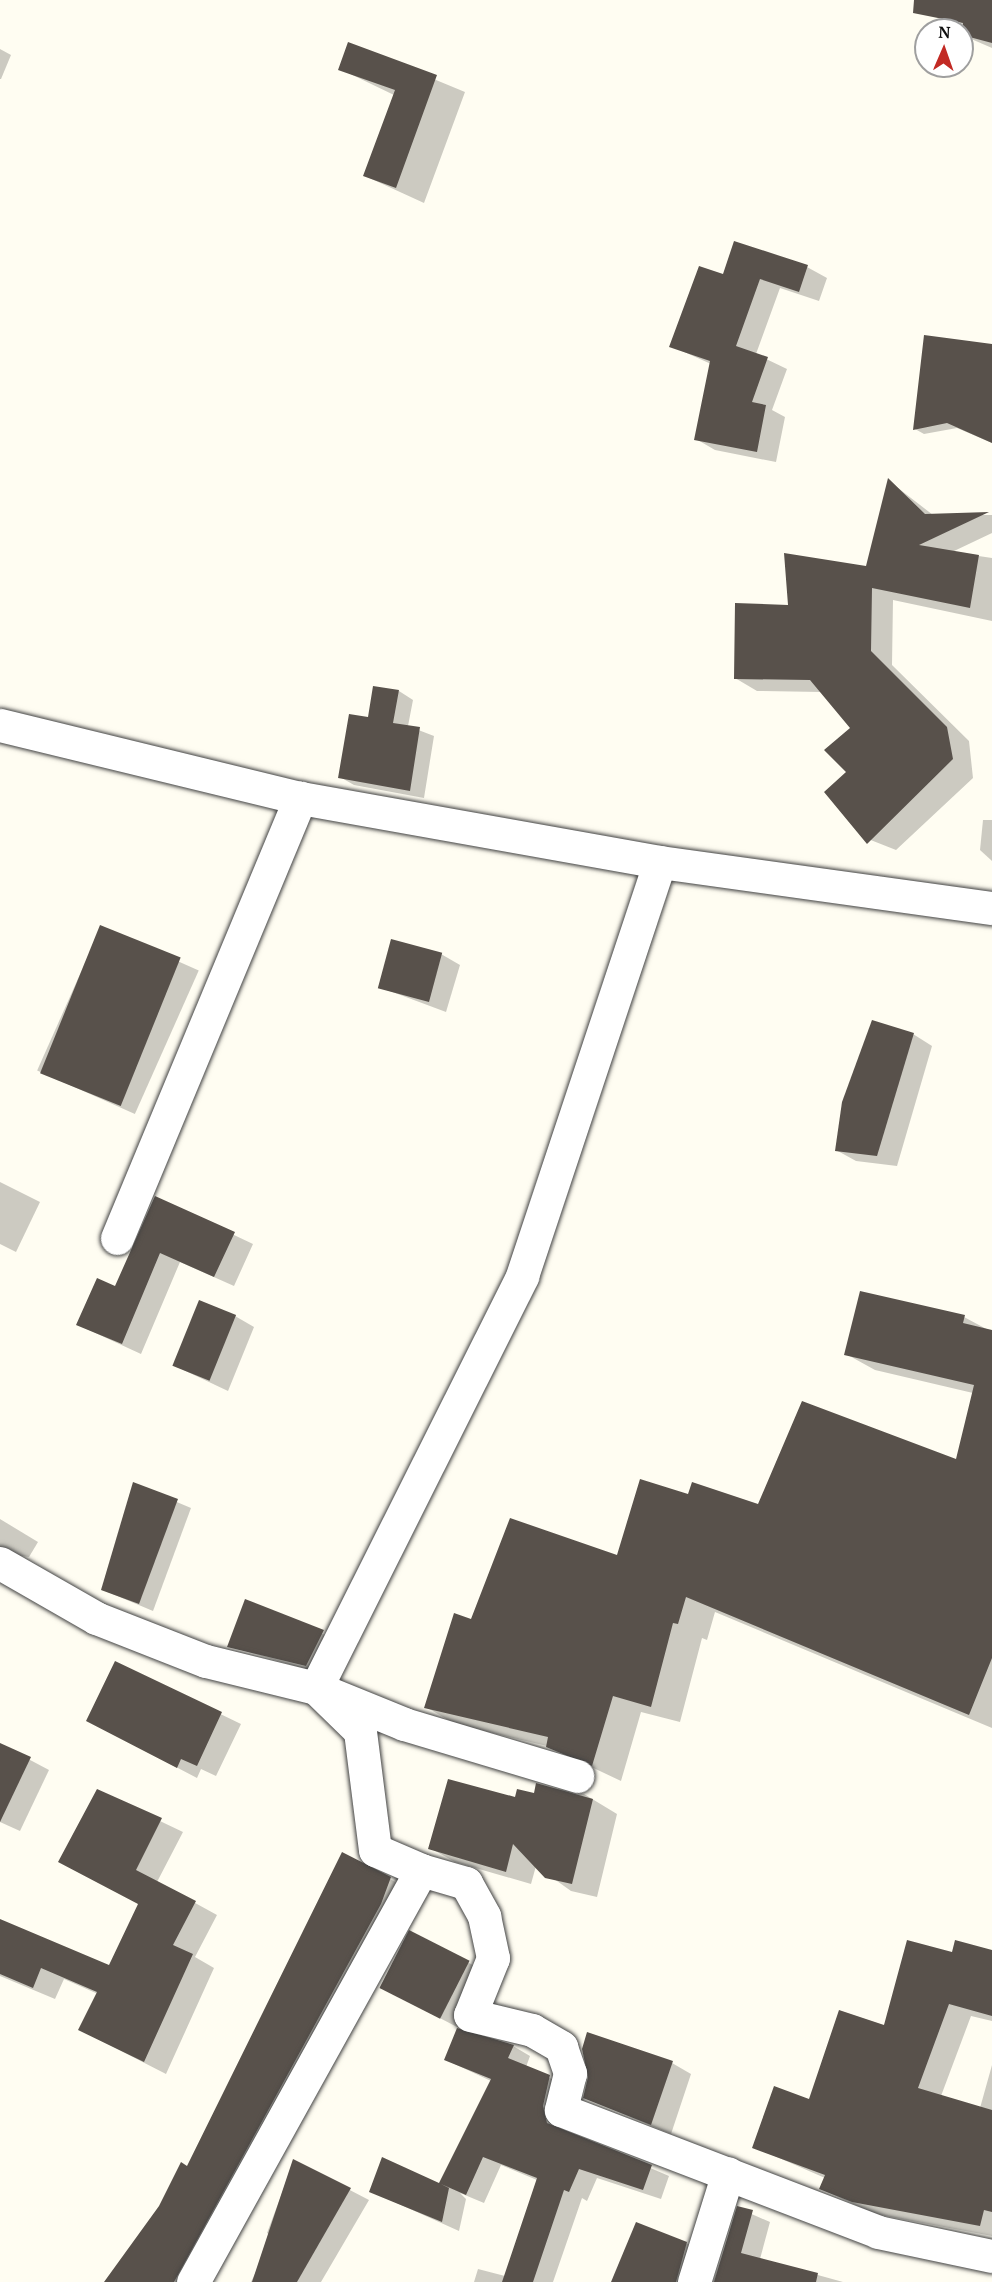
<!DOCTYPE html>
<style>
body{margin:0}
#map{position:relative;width:992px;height:2282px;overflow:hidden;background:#fffdf2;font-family:"PT Serif",serif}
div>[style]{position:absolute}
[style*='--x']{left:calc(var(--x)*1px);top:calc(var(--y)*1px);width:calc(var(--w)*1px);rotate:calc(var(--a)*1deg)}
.shadow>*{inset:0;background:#0003;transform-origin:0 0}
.building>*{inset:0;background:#58514b;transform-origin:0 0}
.roads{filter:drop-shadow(0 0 2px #424242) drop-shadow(0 0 2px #424242)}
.minor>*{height:33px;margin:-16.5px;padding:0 16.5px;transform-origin:16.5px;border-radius:16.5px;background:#fff}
span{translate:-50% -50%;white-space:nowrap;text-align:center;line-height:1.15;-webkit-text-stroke:6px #fff;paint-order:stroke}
.north{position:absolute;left:914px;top:18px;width:60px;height:60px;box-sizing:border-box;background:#fff;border:2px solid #9f9f9f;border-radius:50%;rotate:2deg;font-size:16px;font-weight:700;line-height:24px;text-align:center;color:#0f0f0f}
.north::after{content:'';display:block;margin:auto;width:21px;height:27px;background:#c22a24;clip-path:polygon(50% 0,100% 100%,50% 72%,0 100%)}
</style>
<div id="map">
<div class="shadow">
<div style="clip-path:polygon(963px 0,992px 2px,992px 48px,962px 35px,964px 25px,958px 21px)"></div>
<div style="clip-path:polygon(349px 44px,465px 92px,424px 203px,365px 176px,394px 95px,340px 69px)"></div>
<div style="clip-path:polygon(0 49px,11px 55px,1px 79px,0 79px)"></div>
<div style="clip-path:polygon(807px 267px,827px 278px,819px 301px,780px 288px,756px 354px,787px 369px,772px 410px,785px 417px,776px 462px,715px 450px,696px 439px,711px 364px,671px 346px,724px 276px)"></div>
<div style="clip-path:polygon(992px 346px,992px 443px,957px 428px,924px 434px,915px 429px)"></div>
<div style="clip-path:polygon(889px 481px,933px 515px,992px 515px,992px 533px,952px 552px,992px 558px,992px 621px,893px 600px,892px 665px,969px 741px,973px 778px,896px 850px,863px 837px,848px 772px,852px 728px,821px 692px,757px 691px,735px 678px,789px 606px,867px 568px)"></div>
<div style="clip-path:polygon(399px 691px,413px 700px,408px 726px,434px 736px,424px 798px,354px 785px,340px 777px,369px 719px)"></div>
<div style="clip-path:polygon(983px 820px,992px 820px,992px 861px,980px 850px)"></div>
<div style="left:101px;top:927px;width:107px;height:157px;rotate:24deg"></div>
<div style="clip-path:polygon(441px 954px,460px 965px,446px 1012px,379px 987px)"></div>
<div style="clip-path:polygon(913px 1034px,932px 1046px,897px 1166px,856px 1161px,836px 1150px)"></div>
<div style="clip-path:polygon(0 1182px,40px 1202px,16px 1252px,0 1244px)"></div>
<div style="clip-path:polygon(156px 1198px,253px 1244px,234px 1286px,180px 1262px,141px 1354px,78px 1325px,116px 1288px)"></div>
<div style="clip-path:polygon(235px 1316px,254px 1327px,228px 1391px,175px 1366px)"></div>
<div style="clip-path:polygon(964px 1317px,992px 1332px,992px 1728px,715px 1612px,707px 1640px,702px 1638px,680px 1722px,641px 1712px,621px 1781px,547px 1746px,455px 1724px,426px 1707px,472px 1621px,618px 1557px,689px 1496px,759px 1506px,957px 1461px,973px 1393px,875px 1370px,846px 1354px)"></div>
<div style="clip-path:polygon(134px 1484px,191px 1508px,153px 1611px,103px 1590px)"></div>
<div style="clip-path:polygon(0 1519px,38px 1542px,29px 1557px,0 1553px)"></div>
<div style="clip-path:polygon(246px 1601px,339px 1641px,322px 1674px,228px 1646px)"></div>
<div style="clip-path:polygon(115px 1663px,241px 1724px,216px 1776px,201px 1769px,197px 1778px,88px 1721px)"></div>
<div style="clip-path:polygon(0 1744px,49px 1770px,20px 1831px,0 1822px)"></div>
<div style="clip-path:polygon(537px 1785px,584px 1794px,617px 1814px,597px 1897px,571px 1891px,536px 1866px,531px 1884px,455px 1862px,430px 1848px,516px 1799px,535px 1795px)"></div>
<div style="clip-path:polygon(97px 1791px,183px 1832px,157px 1882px,217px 1915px,195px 1957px,214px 1968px,166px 2074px,80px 2030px,98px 1994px,64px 1979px,55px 1999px,0 1976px,0 1921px,109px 1967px,139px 1904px)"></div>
<div style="clip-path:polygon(390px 1879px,408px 1889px,196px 2282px,107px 2282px)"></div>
<div style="clip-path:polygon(410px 1932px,488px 1973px,458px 2030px,513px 2046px,530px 2056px,526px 2067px,567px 2086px,560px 2117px,564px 2131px,669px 2176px,661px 2199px,597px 2178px,587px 2201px,582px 2198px,553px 2282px,474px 2282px,478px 2269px,505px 2276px,537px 2180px,501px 2165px,484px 2203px,460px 2193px,466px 2199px,459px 2231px,370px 2191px,440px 2185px,491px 2081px,446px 2060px,459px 2028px,380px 1987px)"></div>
<div style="clip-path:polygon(992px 1951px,992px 2021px,971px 2016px,941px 2096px,980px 2108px,992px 2065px,992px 2236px,875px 2214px,821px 2189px,825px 2178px,754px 2147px,810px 2100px,953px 1954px)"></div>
<div style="clip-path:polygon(672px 2063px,691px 2074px,671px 2134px,585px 2098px)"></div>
<div style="clip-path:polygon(294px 2161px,369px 2200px,321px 2282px,251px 2282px,273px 2237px,267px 2233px)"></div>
<div style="clip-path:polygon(738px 2208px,770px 2222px,760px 2259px,843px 2282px,713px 2282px)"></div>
<div style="clip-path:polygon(686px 2243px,705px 2254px,698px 2282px,617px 2282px)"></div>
</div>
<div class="building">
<div style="clip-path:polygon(914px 0,992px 0,992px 43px,962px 35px,963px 23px,913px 13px)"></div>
<div style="clip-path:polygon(348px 42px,437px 75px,396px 188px,363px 176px,395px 90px,338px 70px)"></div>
<div style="clip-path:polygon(734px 241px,808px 265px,799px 292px,760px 279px,736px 346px,768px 357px,752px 402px,766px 405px,757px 452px,694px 440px,710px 361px,669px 347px,699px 266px,723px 274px)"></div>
<div style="clip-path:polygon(924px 335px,992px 344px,992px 443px,947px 423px,913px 430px)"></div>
<div style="clip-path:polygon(888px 478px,925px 514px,989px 512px,919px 545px,979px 555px,970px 608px,872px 588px,871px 651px,947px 727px,953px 759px,867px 844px,824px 792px,846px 772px,824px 750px,850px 728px,810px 680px,734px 679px,735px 603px,788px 605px,784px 553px,866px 566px)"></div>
<div style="clip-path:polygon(373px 686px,399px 690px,393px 723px,420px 727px,410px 791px,338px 778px,349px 714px,368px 717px)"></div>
<div style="left:100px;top:925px;width:87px;height:160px;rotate:22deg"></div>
<div style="left:391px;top:939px;width:53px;height:51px;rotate:15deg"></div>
<div style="clip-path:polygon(872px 1020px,914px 1033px,877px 1156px,835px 1151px,842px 1102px)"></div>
<div style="clip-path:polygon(155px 1196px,235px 1232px,214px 1277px,160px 1253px,122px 1344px,76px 1325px,97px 1278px,115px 1286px)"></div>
<div style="clip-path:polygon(860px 1291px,965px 1315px,963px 1323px,992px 1330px,992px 1658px,969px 1715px,686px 1597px,678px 1624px,673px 1623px,651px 1707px,613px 1696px,592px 1766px,546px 1747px,548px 1737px,424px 1708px,454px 1613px,471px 1619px,510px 1518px,617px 1555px,640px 1479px,688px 1494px,692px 1482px,758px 1504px,802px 1401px,956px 1459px,974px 1385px,844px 1355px)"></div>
<div style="left:199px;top:1300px;width:40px;height:71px;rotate:22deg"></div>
<div style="clip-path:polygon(133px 1482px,178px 1499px,139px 1604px,101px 1590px)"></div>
<div style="clip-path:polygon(245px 1599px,324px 1630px,306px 1666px,227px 1647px)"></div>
<div style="clip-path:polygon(115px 1661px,222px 1712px,197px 1766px,181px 1759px,177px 1768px,86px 1721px)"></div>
<div style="clip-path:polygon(0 1743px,31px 1757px,0 1822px)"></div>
<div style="clip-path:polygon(448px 1779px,515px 1797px,517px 1789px,534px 1793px,536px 1783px,593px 1799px,572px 1884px,545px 1878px,513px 1844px,506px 1872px,428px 1849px)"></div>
<div style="clip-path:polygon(97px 1789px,162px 1818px,136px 1870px,196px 1901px,173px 1945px,193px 1954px,144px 2062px,78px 2030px,97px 1992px,41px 1968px,33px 1988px,0 1974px,0 1919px,109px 1965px,138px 1904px,58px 1862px)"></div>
<div style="clip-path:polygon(342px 1852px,391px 1877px,381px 1904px,174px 2282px,104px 2282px,159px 2206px,181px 2162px,187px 2166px)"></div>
<div style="left:409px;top:1930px;width:68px;height:65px;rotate:27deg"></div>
<div style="clip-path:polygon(907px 1940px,952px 1952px,955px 1940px,992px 1950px,992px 2016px,949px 2004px,918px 2088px,992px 2110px,992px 2212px,984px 2210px,980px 2226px,852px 2202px,819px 2189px,825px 2175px,752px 2148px,774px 2086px,809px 2099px,839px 2010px,884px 2025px)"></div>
<div style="clip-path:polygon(457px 2028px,514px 2045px,508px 2058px,550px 2075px,543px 2106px,547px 2123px,652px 2165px,643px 2190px,579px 2169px,569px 2192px,564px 2190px,533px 2282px,502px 2282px,537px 2178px,483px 2157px,466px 2195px,441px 2184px,449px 2188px,442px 2222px,369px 2192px,382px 2157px,439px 2183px,491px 2079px,444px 2060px)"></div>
<div style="clip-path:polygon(587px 2032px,673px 2061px,651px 2125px,583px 2098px,588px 2077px,582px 2049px)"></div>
<div style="clip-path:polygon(293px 2159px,351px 2188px,297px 2282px,252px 2282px)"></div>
<div style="clip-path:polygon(737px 2206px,753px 2210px,741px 2253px,818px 2273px,816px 2282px,714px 2282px)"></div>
<div style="clip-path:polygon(636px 2222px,687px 2242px,676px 2282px,611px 2282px)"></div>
</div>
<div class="roads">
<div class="minor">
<div style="--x:0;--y:725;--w:309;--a:13.7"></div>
<div style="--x:300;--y:798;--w:366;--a:10.1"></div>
<div style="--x:660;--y:862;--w:335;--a:7.9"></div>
<div style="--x:117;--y:1238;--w:477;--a:-67.4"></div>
<div style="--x:0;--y:1563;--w:111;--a:29.8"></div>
<div style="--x:96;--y:1618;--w:118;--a:21.4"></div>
<div style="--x:206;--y:1661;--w:113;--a:13.8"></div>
<div style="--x:316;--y:1688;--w:95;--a:22.2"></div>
<div style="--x:404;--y:1724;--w:181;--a:16.7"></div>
<div style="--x:421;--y:1870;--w:47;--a:16.1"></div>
<div style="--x:466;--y:1883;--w:38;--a:61"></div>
<div style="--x:484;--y:1916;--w:43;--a:77.9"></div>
<div style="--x:493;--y:1958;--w:61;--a:112"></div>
<div style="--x:470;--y:2015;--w:64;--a:13.6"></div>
<div style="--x:532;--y:2030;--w:34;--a:30"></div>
<div style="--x:561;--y:2047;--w:28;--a:71"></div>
<div style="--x:570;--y:2073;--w:38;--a:104"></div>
<div style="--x:561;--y:2110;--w:340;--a:21"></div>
<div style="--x:878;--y:2232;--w:116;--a:11.9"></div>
<div style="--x:193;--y:2282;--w:471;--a:-61"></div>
<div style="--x:421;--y:1870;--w:50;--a:-156.5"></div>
<div style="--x:375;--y:1850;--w:120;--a:-97.2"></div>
<div style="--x:360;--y:1731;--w:62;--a:-135.7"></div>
<div style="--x:316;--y:1688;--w:461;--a:-63.4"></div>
<div style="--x:522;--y:1276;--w:436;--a:-71.6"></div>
<div style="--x:694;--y:2282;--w:114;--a:-72.7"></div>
</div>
</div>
<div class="north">N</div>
</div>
